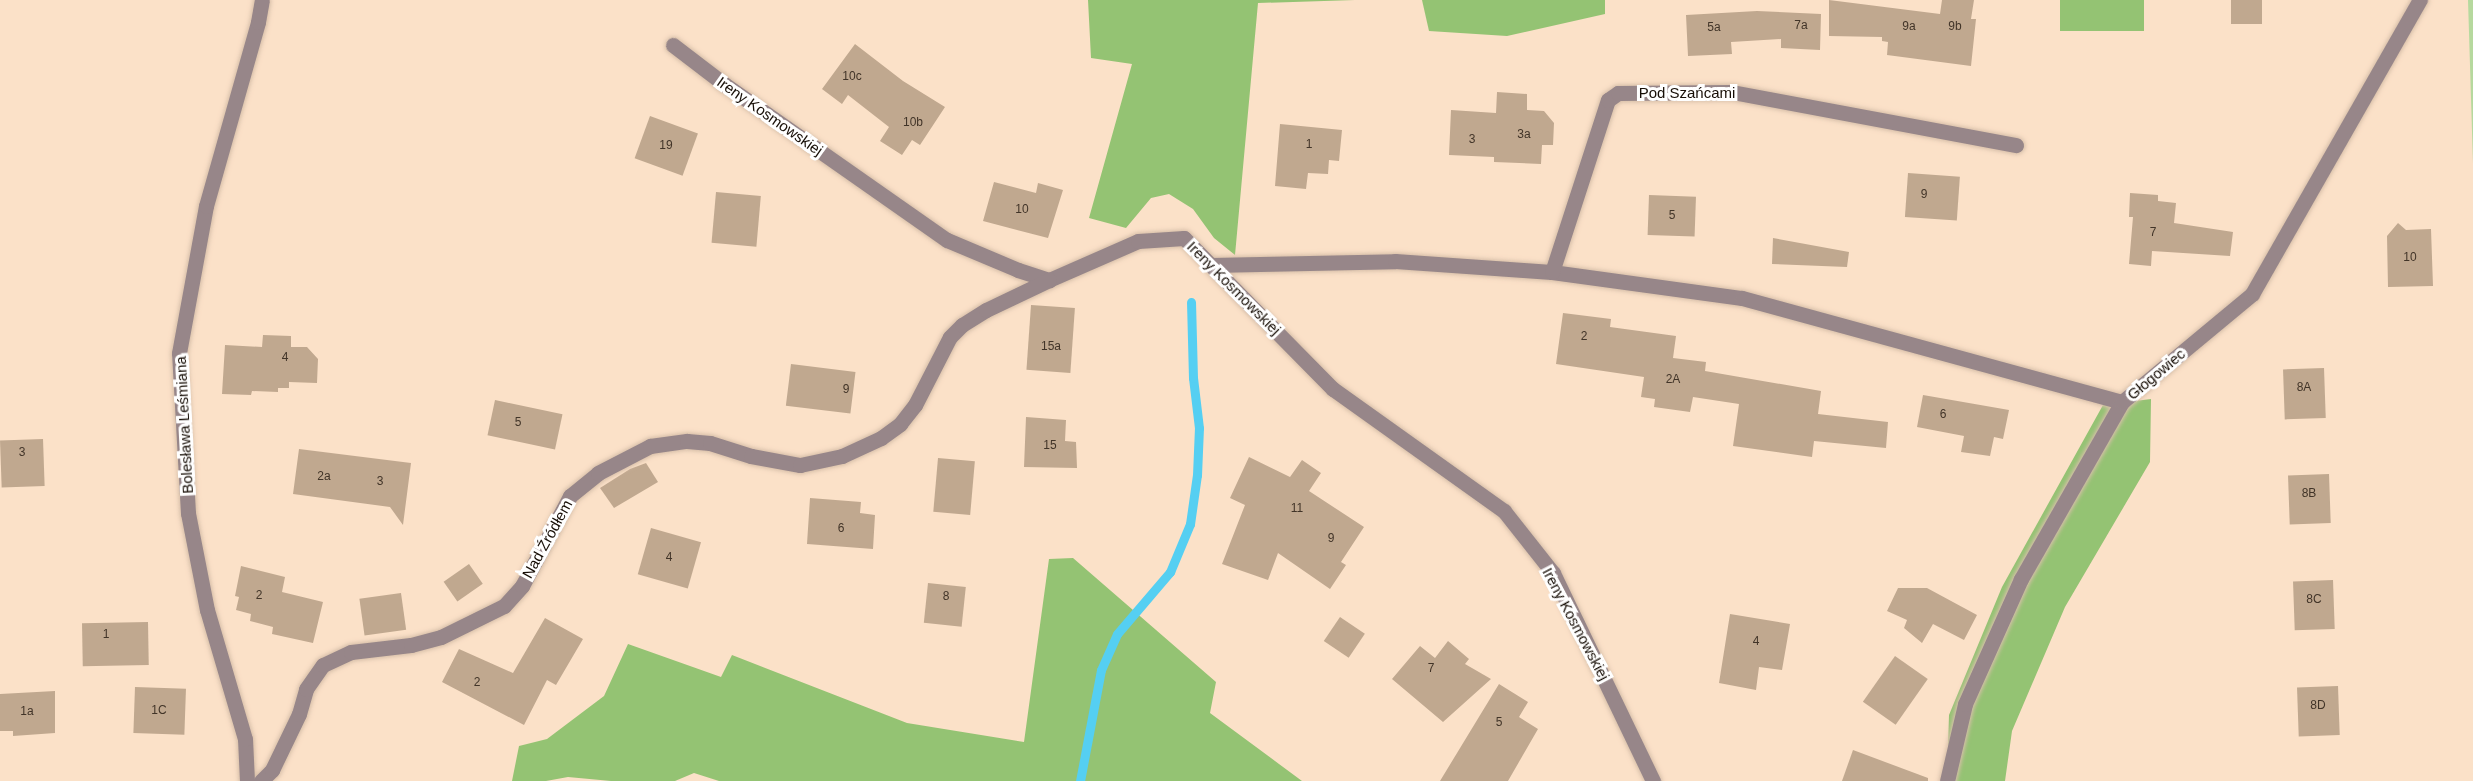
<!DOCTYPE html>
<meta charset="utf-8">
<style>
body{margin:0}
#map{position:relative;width:2473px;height:781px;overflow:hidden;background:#fbe1c8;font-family:Arial,sans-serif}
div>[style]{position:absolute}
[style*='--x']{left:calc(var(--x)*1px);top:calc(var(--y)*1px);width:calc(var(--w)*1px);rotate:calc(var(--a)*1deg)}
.green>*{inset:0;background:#b6d99e}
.forest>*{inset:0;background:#94c373;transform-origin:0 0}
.stream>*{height:9px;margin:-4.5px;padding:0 4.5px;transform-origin:4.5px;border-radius:4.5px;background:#55cff2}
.building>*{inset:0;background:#c0a88f;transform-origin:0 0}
.roads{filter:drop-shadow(0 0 2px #d7bfa9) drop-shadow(0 0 2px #d7bfa9)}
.minor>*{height:15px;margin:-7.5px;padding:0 7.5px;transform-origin:7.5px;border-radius:7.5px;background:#978689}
span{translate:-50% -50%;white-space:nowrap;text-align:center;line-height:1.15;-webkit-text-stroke:6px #fff;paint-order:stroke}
.number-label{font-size:12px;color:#413428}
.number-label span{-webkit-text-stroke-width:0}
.street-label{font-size:15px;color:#170e06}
</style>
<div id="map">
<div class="green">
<div style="clip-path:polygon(2468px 0,2473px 0,2473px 164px)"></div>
</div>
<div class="forest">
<div style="clip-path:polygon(1088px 0,1355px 0,1258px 3px,1235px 255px,1214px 238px,1193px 209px,1169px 194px,1151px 198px,1126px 228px,1089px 218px,1132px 64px,1091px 58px)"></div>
<div style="clip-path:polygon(1422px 0,1605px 0,1605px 14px,1507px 36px,1429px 31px)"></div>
<div style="left:2060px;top:0;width:84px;height:31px"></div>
<div style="clip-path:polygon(2151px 399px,2150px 462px,2065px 607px,2012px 731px,2005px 781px,1947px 781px,1949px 715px,2002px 587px,2103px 405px)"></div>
<div style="clip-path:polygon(1073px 558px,1216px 682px,1210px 713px,1302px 781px,719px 781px,694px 773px,675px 781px,611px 781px,568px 777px,546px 781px,512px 781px,519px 746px,547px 739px,604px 696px,628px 644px,721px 677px,732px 655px,907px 723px,1024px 742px,1049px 559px)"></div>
</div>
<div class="stream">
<div style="--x:1080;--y:781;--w:113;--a:-79.3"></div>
<div style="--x:1101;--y:670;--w:39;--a:-66"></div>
<div style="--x:1117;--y:634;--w:82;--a:-49.5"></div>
<div style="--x:1170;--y:572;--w:52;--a:-67.4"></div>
<div style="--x:1190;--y:524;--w:49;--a:-81.9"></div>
<div style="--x:1197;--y:475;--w:47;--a:-87.6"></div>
<div style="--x:1199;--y:428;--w:50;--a:-96.8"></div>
<div style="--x:1193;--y:378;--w:76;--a:-91.5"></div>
</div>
<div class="building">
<div style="clip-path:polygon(1829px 0,1940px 14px,1942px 0,1974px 0,1971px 19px,1976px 19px,1971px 66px,1887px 55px,1888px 42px,1882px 41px,1882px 37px,1829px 36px)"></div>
<div style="left:2231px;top:0;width:31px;height:24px"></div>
<div style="clip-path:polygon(1757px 11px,1821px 14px,1820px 50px,1781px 48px,1781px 39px,1731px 42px,1732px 54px,1688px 56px,1686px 15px)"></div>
<div style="clip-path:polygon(855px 44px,903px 81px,945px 107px,920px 145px,912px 140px,902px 155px,880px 141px,889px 127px,848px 95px,842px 104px,822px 89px)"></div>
<div style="clip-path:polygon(1497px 92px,1527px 94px,1527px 110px,1544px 111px,1554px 123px,1553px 145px,1542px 145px,1541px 164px,1494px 162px,1494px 157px,1449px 155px,1451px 110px,1496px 113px)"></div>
<div style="left:650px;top:116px;width:51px;height:45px;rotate:20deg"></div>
<div style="clip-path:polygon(1280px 124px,1342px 130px,1339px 161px,1329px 160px,1328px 174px,1308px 173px,1306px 189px,1275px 186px)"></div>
<div style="left:1908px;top:173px;width:52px;height:44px;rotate:4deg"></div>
<div style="clip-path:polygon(994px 182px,1036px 193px,1038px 183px,1063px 190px,1048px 238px,983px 221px)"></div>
<div style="left:716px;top:192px;width:45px;height:51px;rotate:5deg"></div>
<div style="clip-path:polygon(2130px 193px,2158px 195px,2158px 201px,2176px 203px,2174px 223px,2233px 232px,2230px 256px,2152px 251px,2151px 266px,2129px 264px,2133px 217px,2129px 217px)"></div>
<div style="left:1649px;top:195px;width:47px;height:40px;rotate:2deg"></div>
<div style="clip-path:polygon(2398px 223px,2406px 230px,2431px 229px,2433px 286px,2388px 287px,2387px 236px)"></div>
<div style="clip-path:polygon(1773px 238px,1849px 252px,1847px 267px,1772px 264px)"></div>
<div style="left:1031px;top:305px;width:44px;height:65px;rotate:4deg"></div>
<div style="clip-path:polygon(1563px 313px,1611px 319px,1610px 327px,1676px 336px,1673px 358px,1706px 362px,1705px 371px,1821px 391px,1818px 414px,1888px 422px,1886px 448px,1814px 441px,1812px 457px,1733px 446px,1739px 404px,1693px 397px,1690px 412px,1654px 407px,1655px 399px,1641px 397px,1644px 377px,1556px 364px)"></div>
<div style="clip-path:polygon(263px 335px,291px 336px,291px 347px,307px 347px,318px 359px,317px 383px,289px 382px,289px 388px,278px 388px,278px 392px,252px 391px,251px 395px,222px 394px,225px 345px,262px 347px)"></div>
<div style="left:791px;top:364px;width:65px;height:42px;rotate:7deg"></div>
<div style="left:2324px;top:368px;width:50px;height:41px;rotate:88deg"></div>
<div style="clip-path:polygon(1923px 395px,2009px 410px,2003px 439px,1994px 437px,1990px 456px,1961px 452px,1964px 436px,1917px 427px)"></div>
<div style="left:495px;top:400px;width:69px;height:36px;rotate:12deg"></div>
<div style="clip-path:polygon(1026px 417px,1066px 420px,1065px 441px,1076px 442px,1077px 468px,1024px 467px)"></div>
<div style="left:43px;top:439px;width:47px;height:43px;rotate:88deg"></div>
<div style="clip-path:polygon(299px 449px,411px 463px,403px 525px,390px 507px,293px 494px)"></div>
<div style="clip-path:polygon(1249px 457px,1290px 477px,1302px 460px,1321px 473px,1309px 491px,1364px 527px,1341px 562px,1346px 565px,1330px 589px,1278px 553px,1268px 580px,1222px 564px,1245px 505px,1230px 498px)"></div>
<div style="left:938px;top:458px;width:37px;height:54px;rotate:5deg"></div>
<div style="clip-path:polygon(646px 463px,658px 482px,614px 508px,600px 488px,630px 469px)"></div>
<div style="left:2329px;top:474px;width:49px;height:41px;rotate:88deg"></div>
<div style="clip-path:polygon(810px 498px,861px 502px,860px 513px,875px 515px,873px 549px,807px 544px)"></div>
<div style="left:651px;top:528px;width:52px;height:48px;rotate:16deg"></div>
<div style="left:469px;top:564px;width:24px;height:31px;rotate:55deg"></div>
<div style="clip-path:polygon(241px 566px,285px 577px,282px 592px,323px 602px,313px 643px,272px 634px,273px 627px,250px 621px,251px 614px,236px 610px,239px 597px,235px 596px)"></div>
<div style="left:2333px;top:580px;width:49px;height:40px;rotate:88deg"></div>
<div style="left:928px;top:583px;width:38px;height:40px;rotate:6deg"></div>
<div style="clip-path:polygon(1898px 588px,1927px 588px,1977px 615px,1964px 640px,1933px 624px,1922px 643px,1904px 628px,1907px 620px,1887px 611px)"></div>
<div style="left:401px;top:593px;width:37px;height:42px;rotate:82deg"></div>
<div style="clip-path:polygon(1730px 614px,1790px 624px,1782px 670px,1759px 667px,1756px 690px,1719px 683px)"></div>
<div style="left:1340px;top:617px;width:30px;height:29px;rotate:34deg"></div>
<div style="clip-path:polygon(545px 618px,583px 639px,556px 685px,547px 680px,524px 725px,442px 682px,459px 649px,513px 673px)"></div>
<div style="left:148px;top:622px;width:43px;height:66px;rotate:89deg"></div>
<div style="clip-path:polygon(1448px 641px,1469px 659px,1465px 664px,1491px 679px,1443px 722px,1392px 679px,1420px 646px,1435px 658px)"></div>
<div style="left:1895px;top:656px;width:40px;height:56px;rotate:35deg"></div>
<div style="clip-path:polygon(1499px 684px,1528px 702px,1519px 717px,1538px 729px,1508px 781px,1440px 781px)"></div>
<div style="left:2338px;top:686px;width:49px;height:41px;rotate:88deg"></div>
<div style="left:135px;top:687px;width:51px;height:46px;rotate:2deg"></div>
<div style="clip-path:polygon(55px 691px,55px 733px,13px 736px,13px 731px,0 731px,0 694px)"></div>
<div style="clip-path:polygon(1853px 750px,1928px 778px,1928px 781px,1842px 781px)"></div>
</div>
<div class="roads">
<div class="minor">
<div style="--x:673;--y:45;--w:64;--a:37.4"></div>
<div style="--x:724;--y:84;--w:272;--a:35"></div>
<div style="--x:947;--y:240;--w:77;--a:22.9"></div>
<div style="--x:1018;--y:270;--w:33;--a:18"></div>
<div style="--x:1049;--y:280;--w:97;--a:-23.7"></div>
<div style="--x:1138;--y:241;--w:46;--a:-3.7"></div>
<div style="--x:1184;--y:238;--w:212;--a:45.4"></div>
<div style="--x:1333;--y:389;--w:210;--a:35.5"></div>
<div style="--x:1504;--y:511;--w:79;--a:51.7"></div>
<div style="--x:1553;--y:573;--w:231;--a:64.3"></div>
<div style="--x:1211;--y:265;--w:184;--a:-1.2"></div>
<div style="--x:1395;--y:261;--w:157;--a:4"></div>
<div style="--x:1552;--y:272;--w:192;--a:7.8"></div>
<div style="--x:1742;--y:298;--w:394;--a:15.3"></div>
<div style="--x:1552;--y:272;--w:181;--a:-72"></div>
<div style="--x:1608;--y:100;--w:12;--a:-35"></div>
<div style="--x:1618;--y:93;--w:114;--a:-0.5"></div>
<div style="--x:1732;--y:92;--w:289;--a:10.6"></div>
<div style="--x:247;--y:781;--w:42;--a:-92.7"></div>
<div style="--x:245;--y:739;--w:134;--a:-106.4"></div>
<div style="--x:207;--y:610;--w:99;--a:-101.1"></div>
<div style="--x:188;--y:513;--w:160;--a:-93.2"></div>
<div style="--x:179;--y:353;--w:149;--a:-79.6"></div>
<div style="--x:206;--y:206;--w:191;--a:-74.2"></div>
<div style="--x:258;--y:22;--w:22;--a:-80"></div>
<div style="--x:261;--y:781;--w:16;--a:-45"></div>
<div style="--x:272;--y:770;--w:62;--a:-64.3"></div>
<div style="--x:299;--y:714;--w:26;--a:-74"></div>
<div style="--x:306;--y:689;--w:29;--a:-55"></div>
<div style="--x:323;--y:665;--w:31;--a:-25"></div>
<div style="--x:351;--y:652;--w:60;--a:-6.7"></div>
<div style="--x:411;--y:645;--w:31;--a:-15"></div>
<div style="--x:441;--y:637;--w:70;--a:-26.2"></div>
<div style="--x:504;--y:606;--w:27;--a:-48"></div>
<div style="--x:522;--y:586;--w:102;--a:-61.9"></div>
<div style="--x:570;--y:496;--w:36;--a:-39"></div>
<div style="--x:598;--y:473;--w:59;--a:-27.4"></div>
<div style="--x:650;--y:446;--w:37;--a:-8"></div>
<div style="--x:687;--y:441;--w:23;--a:5"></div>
<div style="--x:710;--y:443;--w:43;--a:17.6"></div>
<div style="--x:751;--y:456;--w:50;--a:10.4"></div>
<div style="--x:800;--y:465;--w:43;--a:-12.1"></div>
<div style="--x:842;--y:456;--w:43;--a:-24.8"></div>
<div style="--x:881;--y:438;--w:24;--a:-36"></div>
<div style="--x:900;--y:424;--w:24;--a:-52"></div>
<div style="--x:915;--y:405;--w:76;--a:-62.8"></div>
<div style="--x:950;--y:337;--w:17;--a:-45"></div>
<div style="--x:962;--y:325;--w:28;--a:-32"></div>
<div style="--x:986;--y:310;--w:70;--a:-25.5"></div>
<div style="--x:1947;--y:781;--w:79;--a:-76.8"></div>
<div style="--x:1965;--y:704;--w:137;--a:-65.9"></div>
<div style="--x:2021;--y:579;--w:204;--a:-60.3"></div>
<div style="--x:2122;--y:402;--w:169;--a:-39.7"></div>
<div style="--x:2252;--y:294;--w:339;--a:-60.3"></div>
</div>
</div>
<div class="number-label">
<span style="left:1801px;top:26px">7a</span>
<span style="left:1909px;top:27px">9a</span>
<span style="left:1955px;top:27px">9b</span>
<span style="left:1714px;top:28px">5a</span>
<span style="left:852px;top:77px">10c</span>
<span style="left:913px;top:123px">10b</span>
<span style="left:1524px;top:135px">3a</span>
<span style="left:1472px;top:140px">3</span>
<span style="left:1309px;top:145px">1</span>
<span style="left:666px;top:146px">19</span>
<span style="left:1924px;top:195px">9</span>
<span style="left:1022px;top:210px">10</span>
<span style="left:1672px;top:216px">5</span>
<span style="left:2153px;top:233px">7</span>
<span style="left:2410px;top:258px">10</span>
<span style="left:1584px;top:337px">2</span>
<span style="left:1051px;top:347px">15a</span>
<span style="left:285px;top:358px">4</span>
<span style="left:1673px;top:380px">2A</span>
<span style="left:2304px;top:388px">8A</span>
<span style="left:846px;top:390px">9</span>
<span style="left:1943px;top:415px">6</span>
<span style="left:518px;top:423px">5</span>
<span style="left:1050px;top:446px">15</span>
<span style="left:22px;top:453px">3</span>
<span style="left:324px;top:477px">2a</span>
<span style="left:380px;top:482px">3</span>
<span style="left:2309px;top:494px">8B</span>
<span style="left:1297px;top:509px">11</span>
<span style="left:841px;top:529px">6</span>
<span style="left:1331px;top:539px">9</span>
<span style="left:669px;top:558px">4</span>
<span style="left:259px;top:596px">2</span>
<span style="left:946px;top:597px">8</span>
<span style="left:2314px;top:600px">8C</span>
<span style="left:106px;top:635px">1</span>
<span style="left:1756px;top:642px">4</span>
<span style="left:1431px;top:669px">7</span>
<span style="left:477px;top:683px">2</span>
<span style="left:2318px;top:706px">8D</span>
<span style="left:159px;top:711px">1C</span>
<span style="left:27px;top:712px">1a</span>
<span style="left:1499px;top:723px">5</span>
</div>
<div class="street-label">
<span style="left:1687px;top:93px">Pod Szańcami</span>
<span style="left:770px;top:116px;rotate:35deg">Ireny Kosmowskiej</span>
<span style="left:1234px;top:288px;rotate:45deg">Ireny Kosmowskiej</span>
<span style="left:2156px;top:374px;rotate:-40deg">Głogowiec</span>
<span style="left:184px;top:425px;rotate:-93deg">Bolesława Leśmiana</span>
<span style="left:547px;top:539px;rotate:-61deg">Nad Źródłem</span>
<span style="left:1576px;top:624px;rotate:62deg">Ireny Kosmowskiej</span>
</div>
</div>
